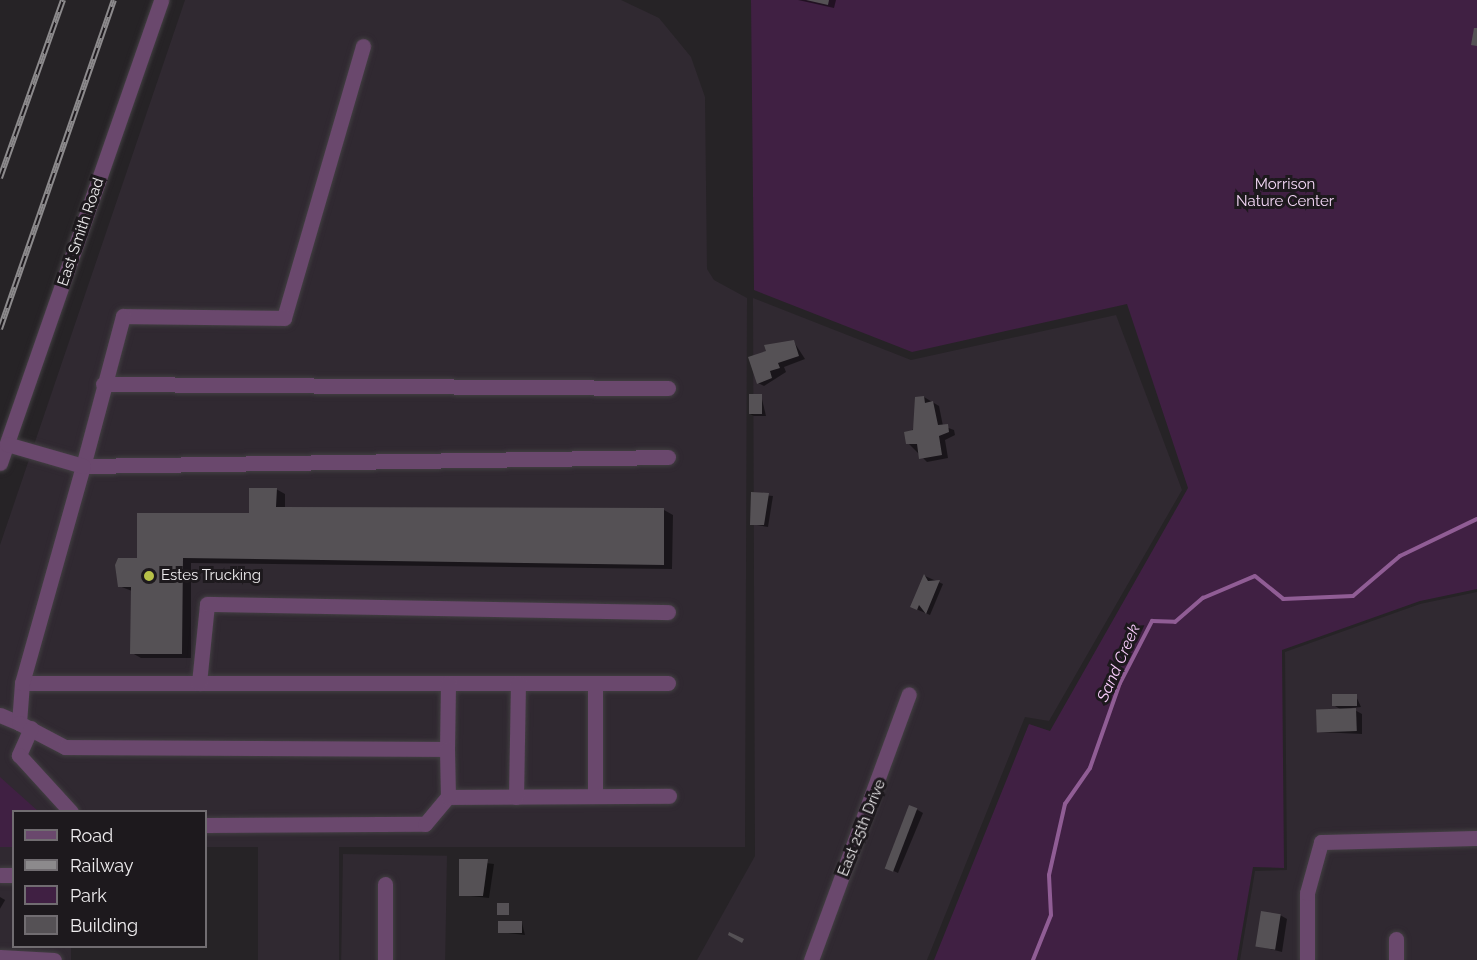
<!DOCTYPE html>
<style>
body{margin:0}
#map{position:relative;width:1477px;height:960px;overflow:hidden;background:#262326;font-family:Raleway,sans-serif}
div>[style]{position:absolute}
[style*='--x']{left:calc(var(--x)*1px);top:calc(var(--y)*1px);width:calc(var(--w)*1px);rotate:calc(var(--a)*1deg)}
.built>*{inset:0;background:#302931;transform-origin:0 0}
.green>*{inset:0;background:#402043}
.shadow>*{inset:0;background:#0007;transform-origin:0 0}
.stream>*{height:4px;margin:-2px;padding:0 2px;transform-origin:2px;border-radius:2px;background:#905d95}
.building>*{inset:0;background:#555155;transform-origin:0 0}
.roads{filter:drop-shadow(0 0 2px #423f42) drop-shadow(0 0 2px #423f42)}
.minor>*{height:15px;margin:-7.5px;padding:0 7.5px;transform-origin:7.5px;border-radius:7.5px;background:#6a486d}
.rail>*{height:6px;margin-top:-3px;transform-origin:0;background:repeating-linear-gradient(90deg,#1d191d 0 11px,#8c8a8c 0 22px);box-sizing:border-box;border-block:2px solid #8c8a8c}
.dots>*{width:16px;height:16px;translate:-50% -50%;box-sizing:border-box;border:3px solid #1d191d;border-radius:50%}
span{translate:-50% -50%;white-space:nowrap;text-align:center;line-height:1.15;-webkit-text-stroke:6px #1d191d;paint-order:stroke}
.park-label{font-size:15px;color:#f4d7f6}
.street-label{font-size:15px;color:#eeecee}
.poi-label{font-size:15px;color:#eeecee}
.left{translate:0 -50%;text-align:left}
.water-label{font-size:16px;color:#fbcefe;font-style:italic}
.legend{position:absolute;left:12px;top:810px;width:195px;height:138px;box-sizing:border-box;background:#1d191d;border:2px solid #716d71;margin:0;padding:8px 10px;list-style:none;font-size:18px;color:#eeecee}
.legend li{display:flex;align-items:center;gap:12px;height:30px}
.legend b{width:30px;border:2px solid #716d71}
</style>
<div id="map">
<div class="built">
<div style="clip-path:polygon(185px 0,621px 0,659px 18px,691px 57px,705px 97px,707px 269px,714px 280px,747px 298px,745px 847px,339px 847px,339px 960px,258px 960px,258px 847px,206px 847px,206px 812px,14px 812px,14px 946px,71px 947px,71px 960px,0 960px,0 545px)"></div>
<div style="clip-path:polygon(753px 298px,911px 360px,1116px 315px,1182px 490px,1049px 721px,1025px 717px,927px 960px,697px 960px,755px 856px)"></div>
<div style="clip-path:polygon(1477px 592px,1477px 960px,1240px 960px,1255px 871px,1287px 870px,1285px 652px,1420px 604px)"></div>
<div style="left:343px;top:854px;width:104px;height:106px;rotate:1deg"></div>
</div>
<div class="green">
<div style="clip-path:polygon(751px 0,1477px 0,1477px 589px,1420px 601px,1282px 650px,1284px 868px,1253px 867px,1237px 960px,934px 960px,1029px 724px,1050px 731px,1188px 488px,1127px 304px,912px 352px,754px 290px)"></div>
<div style="clip-path:polygon(0 777px,38px 811px,14px 812px,13px 847px,0 847px)"></div>
</div>
<div class="shadow">
<div style="clip-path:polygon(798px 0,836px 0,834px 8px)"></div>
<div style="clip-path:polygon(794px 342px,805px 359px,784px 367px,786px 372px,764px 386px,758px 383px,768px 352px)"></div>
<div style="clip-path:polygon(761px 395px,766px 416px,754px 416px,750px 414px)"></div>
<div style="clip-path:polygon(924px 397px,939px 406px,943px 426px,954px 430px,955px 435px,945px 440px,948px 458px,927px 462px,908px 443px)"></div>
<div style="clip-path:polygon(276px 489px,285px 494px,285px 508px,664px 510px,673px 515px,672px 569px,191px 563px,191px 658px,141px 658px,132px 653px,132px 591px,119px 586px,138px 560px,250px 514px)"></div>
<div style="clip-path:polygon(753px 494px,773px 496px,768px 527px,751px 524px)"></div>
<div style="clip-path:polygon(925px 576px,943px 584px,930px 615px,916px 609px)"></div>
<div style="clip-path:polygon(1356px 696px,1361px 707px,1351px 708px,1362px 714px,1362px 734px,1319px 732px,1343px 711px,1335px 706px)"></div>
<div style="clip-path:polygon(916px 809px,923px 813px,898px 873px,885px 867px)"></div>
<div style="clip-path:polygon(461px 860px,494px 864px,489px 898px,461px 895px)"></div>
<div style="left:0;top:897px;width:6px;height:48px;rotate:31deg"></div>
<div style="clip-path:polygon(1280px 915px,1287px 919px,1282px 952px,1257px 946px)"></div>
<div style="clip-path:polygon(522px 923px,525px 935px,500px 932px)"></div>
</div>
<div class="stream">
<div style="--x:1033;--y:960;--w:48;--a:-68.2"></div>
<div style="--x:1051;--y:915;--w:40;--a:-92.9"></div>
<div style="--x:1049;--y:875;--w:73;--a:-77.3"></div>
<div style="--x:1065;--y:804;--w:44;--a:-55.2"></div>
<div style="--x:1090;--y:768;--w:90;--a:-70.6"></div>
<div style="--x:1120;--y:683;--w:70;--a:-62.7"></div>
<div style="--x:1152;--y:621;--w:23;--a:2"></div>
<div style="--x:1175;--y:622;--w:37;--a:-41"></div>
<div style="--x:1203;--y:598;--w:56;--a:-22.9"></div>
<div style="--x:1255;--y:576;--w:36;--a:39"></div>
<div style="--x:1283;--y:599;--w:70;--a:-2.5"></div>
<div style="--x:1353;--y:596;--w:62;--a:-40.4"></div>
<div style="--x:1400;--y:556;--w:85;--a:-25.7"></div>
</div>
<div class="building">
<div style="clip-path:polygon(806px 0,829px 0,828px 5px)"></div>
<div style="clip-path:polygon(1474px 28px,1477px 28px,1477px 46px,1471px 45px)"></div>
<div style="clip-path:polygon(794px 340px,799px 356px,778px 363px,780px 368px,770px 371px,772px 378px,757px 384px,748px 357px,766px 351px,764px 345px)"></div>
<div style="left:749px;top:394px;width:13px;height:20px"></div>
<div style="clip-path:polygon(924px 396px,925px 403px,933px 401px,938px 425px,948px 424px,949px 432px,939px 436px,942px 455px,919px 459px,917px 444px,906px 444px,904px 432px,913px 430px,915px 397px)"></div>
<div style="clip-path:polygon(249px 488px,277px 488px,276px 507px,664px 508px,664px 565px,183px 558px,182px 654px,130px 654px,131px 587px,118px 587px,115px 565px,118px 558px,137px 558px,137px 513px,249px 513px)"></div>
<div style="clip-path:polygon(751px 492px,769px 493px,764px 525px,750px 525px)"></div>
<div style="clip-path:polygon(924px 574px,928px 581px,940px 580px,926px 614px,919px 605px,917px 610px,910px 607px)"></div>
<div style="left:1357px;top:694px;width:12px;height:25px;rotate:90deg"></div>
<div style="left:1356px;top:708px;width:23px;height:40px;rotate:88deg"></div>
<div style="left:909px;top:805px;width:9px;height:68px;rotate:21deg"></div>
<div style="clip-path:polygon(459px 859px,488px 859px,483px 896px,459px 896px)"></div>
<div style="left:497px;top:903px;width:12px;height:12px"></div>
<div style="left:1261px;top:911px;width:20px;height:36px;rotate:9deg"></div>
<div style="left:498px;top:921px;width:24px;height:12px"></div>
<div style="clip-path:polygon(729px 932px,744px 939px,742px 943px,728px 935px)"></div>
</div>
<div class="roads">
<div class="minor">
<div style="--x:363;--y:46;--w:283;--a:106.2"></div>
<div style="--x:284;--y:318;--w:161;--a:-179.3"></div>
<div style="--x:123;--y:316;--w:155;--a:104.9"></div>
<div style="--x:83;--y:466;--w:585;--a:-0.88"></div>
<div style="--x:103;--y:384;--w:565;--a:0.41"></div>
<div style="--x:0;--y:463;--w:490;--a:-70.8"></div>
<div style="--x:22;--y:683;--w:646;--a:0"></div>
<div style="--x:199;--y:683;--w:79;--a:-84.2"></div>
<div style="--x:207;--y:604;--w:461;--a:1"></div>
<div style="--x:595;--y:683;--w:113;--a:90"></div>
<div style="--x:0;--y:715;--w:21;--a:23"></div>
<div style="--x:19;--y:723;--w:40;--a:-85.7"></div>
<div style="--x:22;--y:683;--w:225;--a:-74.3"></div>
<div style="--x:83;--y:466;--w:79;--a:-163.9"></div>
<div style="--x:19;--y:723;--w:52;--a:27.6"></div>
<div style="--x:65;--y:747;--w:382;--a:0.3"></div>
<div style="--x:447;--y:749;--w:66;--a:-89.1"></div>
<div style="--x:31;--y:728;--w:30;--a:114"></div>
<div style="--x:19;--y:755;--w:77;--a:47.6"></div>
<div style="--x:448;--y:797;--w:221;--a:-0.3"></div>
<div style="--x:516;--y:797;--w:114;--a:-89"></div>
<div style="--x:206;--y:825;--w:219;--a:-0.3"></div>
<div style="--x:425;--y:824;--w:35;--a:-50"></div>
<div style="--x:448;--y:797;--w:48;--a:-91.2"></div>
<div style="--x:0;--y:875;--w:14;--a:0"></div>
<div style="--x:385;--y:884;--w:76;--a:90"></div>
<div style="--x:0;--y:957;--w:54;--a:3.2"></div>
<div style="--x:811;--y:960;--w:283;--a:-69.8"></div>
<div style="--x:1307;--y:960;--w:67;--a:-90"></div>
<div style="--x:1307;--y:893;--w:53;--a:-74.6"></div>
<div style="--x:1321;--y:842;--w:156;--a:-1.5"></div>
<div style="--x:1396;--y:960;--w:21;--a:-90"></div>
</div>
</div>
<div class="rail">
<div style="--x:0;--y:178;--w:189;--a:-70.5"></div>
<div style="--x:0;--y:329;--w:348;--a:-70.9"></div>
</div>
<div class="dots">
<div style="left:149px;top:576px;background:#b7c148"></div>
</div>
<div class="park-label">
<span style="left:1285px;top:193px">Morrison<br>Nature Center</span>
</div>
<div class="street-label">
<span style="left:81px;top:232px;rotate:-71deg">East Smith Road</span>
<span style="left:862px;top:828px;rotate:-68deg">East 25th Drive</span>
</div>
<div class="poi-label">
<span class="left" style="left:161px;top:576px">Estes Trucking</span>
</div>
<div class="water-label">
<span style="left:1119px;top:663px;rotate:-66deg">Sand Creek</span>
</div>
<ul class="legend">
<li><b style="height:8px;background:#6a486d"></b>Road</li>
<li><b style="height:8px;background:#8c8a8c"></b>Railway</li>
<li><b style="height:16px;background:#402043"></b>Park</li>
<li><b style="height:16px;background:#555155"></b>Building</li>
</ul>
</div>
